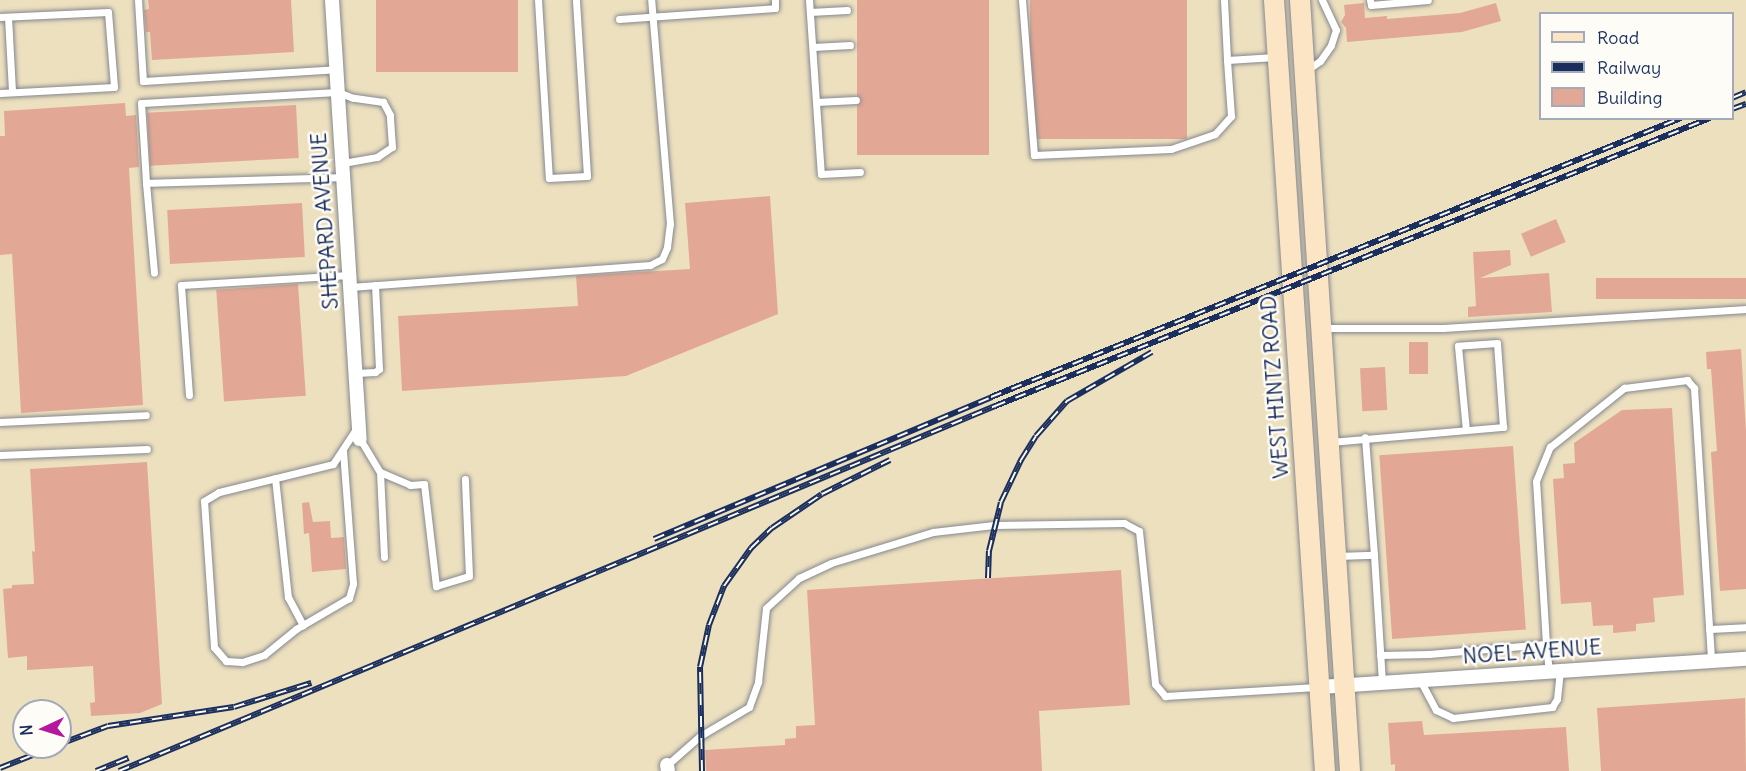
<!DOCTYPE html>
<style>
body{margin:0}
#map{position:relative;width:1746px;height:771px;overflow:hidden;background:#ede0bf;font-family:Delius,sans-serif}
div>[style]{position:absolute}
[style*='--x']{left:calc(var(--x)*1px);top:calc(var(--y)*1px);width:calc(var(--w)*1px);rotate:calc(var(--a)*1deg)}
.building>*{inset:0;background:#e2a895;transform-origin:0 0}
.roads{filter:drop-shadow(0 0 2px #84888e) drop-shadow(0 0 2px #84888e)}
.service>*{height:7px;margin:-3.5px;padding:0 3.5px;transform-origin:3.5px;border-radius:3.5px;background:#fff}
.minor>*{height:14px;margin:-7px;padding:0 7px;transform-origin:7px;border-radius:7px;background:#fff}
.secondary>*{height:20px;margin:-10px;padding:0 10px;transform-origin:10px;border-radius:10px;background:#fce5c4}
.rail>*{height:6px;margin-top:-3px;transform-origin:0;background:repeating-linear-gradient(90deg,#fdfcf7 0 11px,#1b2f5e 0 22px);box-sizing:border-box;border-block:2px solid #1b2f5e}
span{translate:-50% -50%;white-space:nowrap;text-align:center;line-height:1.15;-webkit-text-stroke:5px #fdfcf7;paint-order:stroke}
.street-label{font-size:21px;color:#1b2f5e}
.legend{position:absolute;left:1539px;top:12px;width:195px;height:108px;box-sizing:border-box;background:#fdfcf7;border:2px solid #a3aaba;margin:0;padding:8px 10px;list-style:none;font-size:18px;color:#1b2f5e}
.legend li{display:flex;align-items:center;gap:12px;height:30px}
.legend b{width:30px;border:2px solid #a3aaba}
.north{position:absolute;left:12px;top:699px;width:60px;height:60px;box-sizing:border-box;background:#fdfcf7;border:2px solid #a3aaba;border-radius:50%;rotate:266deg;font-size:16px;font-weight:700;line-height:24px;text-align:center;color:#1b2f5e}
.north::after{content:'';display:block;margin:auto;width:21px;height:27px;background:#b5179e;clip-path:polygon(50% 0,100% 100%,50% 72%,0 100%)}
</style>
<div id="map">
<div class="building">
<div style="clip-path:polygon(148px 0,291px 0,294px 52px,152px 60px,150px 32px,146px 32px,144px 10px,149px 9px)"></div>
<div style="left:376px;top:0;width:142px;height:72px"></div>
<div style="left:857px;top:0;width:132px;height:155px"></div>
<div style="left:1030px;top:0;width:157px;height:139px"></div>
<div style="clip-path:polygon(1364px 3px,1365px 18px,1387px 16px,1387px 19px,1460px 13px,1496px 3px,1501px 21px,1462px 32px,1347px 42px,1346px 28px,1341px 22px,1345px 15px,1344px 5px)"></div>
<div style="clip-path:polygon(125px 103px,126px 116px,136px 115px,139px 167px,129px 168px,143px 405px,21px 413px,12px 254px,0 255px,0 136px,5px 136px,4px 111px)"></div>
<div style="left:296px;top:105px;width:53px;height:149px;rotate:87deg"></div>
<div style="clip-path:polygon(770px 196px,778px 314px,626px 376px,402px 391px,398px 316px,578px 306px,576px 276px,690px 269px,685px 203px)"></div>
<div style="left:302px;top:203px;width:54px;height:135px;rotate:87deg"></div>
<div style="left:1556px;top:219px;width:25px;height:38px;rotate:67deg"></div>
<div style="clip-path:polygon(1510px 250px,1511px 265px,1480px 278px,1549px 273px,1552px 312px,1468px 317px,1468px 307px,1476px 306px,1473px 252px)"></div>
<div style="left:1746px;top:278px;width:21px;height:150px;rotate:90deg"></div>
<div style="left:298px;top:284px;width:112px;height:82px;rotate:86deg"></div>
<div style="left:1428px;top:342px;width:32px;height:19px;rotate:90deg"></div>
<div style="clip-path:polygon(1741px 349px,1746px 431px,1746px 589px,1720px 591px,1711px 452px,1717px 451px,1711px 369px,1707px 369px,1706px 352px)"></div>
<div style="left:1385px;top:367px;width:43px;height:25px;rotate:87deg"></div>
<div style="clip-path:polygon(1672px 408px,1684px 595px,1653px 598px,1655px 622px,1636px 624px,1636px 631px,1613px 633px,1613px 625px,1593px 626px,1591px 602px,1561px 604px,1553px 479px,1564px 478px,1563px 464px,1575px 463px,1574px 443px,1622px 410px)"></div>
<div style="left:1513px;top:446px;width:184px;height:134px;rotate:86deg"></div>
<div style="clip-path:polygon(147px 462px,162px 704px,140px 713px,91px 716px,90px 703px,95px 702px,93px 666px,27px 670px,27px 656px,8px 658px,3px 589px,12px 588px,12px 585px,34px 584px,32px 551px,35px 552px,30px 469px)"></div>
<div style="clip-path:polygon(309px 502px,313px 522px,330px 521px,331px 538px,344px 537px,346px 569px,312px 572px,309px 533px,304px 534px,302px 503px)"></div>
<div style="clip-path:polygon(1121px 570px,1130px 705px,1039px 711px,1042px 771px,706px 771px,705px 750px,785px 745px,785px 739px,796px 738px,796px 726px,815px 725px,807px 590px)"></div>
<div style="clip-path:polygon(1745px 698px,1746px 771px,1601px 771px,1597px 708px)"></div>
<div style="clip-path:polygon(1422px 721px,1424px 735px,1566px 727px,1569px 771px,1395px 771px,1395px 764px,1391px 765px,1388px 723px)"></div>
</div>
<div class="roads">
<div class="service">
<div style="--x:138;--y:0;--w:81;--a:86.5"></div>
<div style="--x:143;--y:81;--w:194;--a:-3.5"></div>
<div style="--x:538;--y:0;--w:178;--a:86.5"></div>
<div style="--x:549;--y:178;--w:38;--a:-3"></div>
<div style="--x:587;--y:176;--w:176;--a:-93.6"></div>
<div style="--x:809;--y:0;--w:174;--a:86.1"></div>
<div style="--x:821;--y:174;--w:39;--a:-3"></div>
<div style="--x:1022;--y:0;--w:155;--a:85.6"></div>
<div style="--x:1034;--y:155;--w:137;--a:-2.5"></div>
<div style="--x:1171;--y:149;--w:46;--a:-18.8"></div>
<div style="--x:1215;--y:134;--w:24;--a:-48"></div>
<div style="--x:1231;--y:116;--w:56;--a:-94.1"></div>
<div style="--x:1224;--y:0;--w:60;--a:87.1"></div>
<div style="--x:1227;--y:60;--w:48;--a:-3.6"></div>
<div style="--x:1370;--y:0;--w:5;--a:79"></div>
<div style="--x:1371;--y:5;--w:57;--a:-5"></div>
<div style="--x:810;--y:12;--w:37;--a:-3"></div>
<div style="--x:0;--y:17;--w:108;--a:-2.7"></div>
<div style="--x:108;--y:12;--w:75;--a:85.4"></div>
<div style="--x:114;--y:87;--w:114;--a:177"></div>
<div style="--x:8;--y:17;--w:75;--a:86.9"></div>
<div style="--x:619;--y:19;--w:156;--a:-4"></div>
<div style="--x:775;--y:8;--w:8;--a:-90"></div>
<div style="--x:813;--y:47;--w:37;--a:-3"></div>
<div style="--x:1307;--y:70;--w:16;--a:-35"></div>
<div style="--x:1320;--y:61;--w:19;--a:-55"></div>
<div style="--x:1331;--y:45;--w:16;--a:-72"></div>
<div style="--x:1336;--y:30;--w:33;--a:-115"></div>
<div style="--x:816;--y:102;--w:40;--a:-2.9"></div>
<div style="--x:343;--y:163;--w:35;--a:-10"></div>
<div style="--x:377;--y:157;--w:18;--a:-34"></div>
<div style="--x:392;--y:147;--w:32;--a:-94"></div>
<div style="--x:390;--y:115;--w:15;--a:-118"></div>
<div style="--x:383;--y:102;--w:30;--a:-172"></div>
<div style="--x:353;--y:98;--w:16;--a:-158"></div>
<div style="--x:338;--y:92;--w:197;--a:176.8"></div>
<div style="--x:141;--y:103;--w:80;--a:86.4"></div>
<div style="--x:146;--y:183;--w:197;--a:-1.7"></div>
<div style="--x:146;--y:183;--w:90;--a:84.9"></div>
<div style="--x:350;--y:287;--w:301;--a:-4.2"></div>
<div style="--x:650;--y:265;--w:13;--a:-27"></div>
<div style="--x:662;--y:259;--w:13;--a:-67"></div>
<div style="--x:667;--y:247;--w:23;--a:-83"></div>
<div style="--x:670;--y:224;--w:225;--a:-94.8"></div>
<div style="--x:1323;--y:328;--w:120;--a:0"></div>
<div style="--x:1443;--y:328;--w:304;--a:-3.6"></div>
<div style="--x:356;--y:373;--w:19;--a:-3"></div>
<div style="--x:375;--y:372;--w:5;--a:-37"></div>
<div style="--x:379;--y:369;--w:84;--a:-92.7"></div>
<div style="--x:189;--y:395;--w:110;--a:-94.2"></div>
<div style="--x:181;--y:285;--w:169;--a:-3.4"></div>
<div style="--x:0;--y:422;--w:146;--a:-2.7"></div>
<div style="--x:360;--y:439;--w:39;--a:59"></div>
<div style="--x:380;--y:472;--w:85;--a:87.3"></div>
<div style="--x:1331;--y:442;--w:173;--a:-5"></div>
<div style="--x:1503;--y:427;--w:84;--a:-94.1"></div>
<div style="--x:1497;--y:343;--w:39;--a:176"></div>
<div style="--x:1458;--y:346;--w:84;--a:84.6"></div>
<div style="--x:343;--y:451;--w:133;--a:85.7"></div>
<div style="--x:353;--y:584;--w:15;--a:106"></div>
<div style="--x:349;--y:598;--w:61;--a:149.7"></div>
<div style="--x:296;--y:629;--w:41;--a:140.9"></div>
<div style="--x:264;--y:655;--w:23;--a:162"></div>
<div style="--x:242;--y:662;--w:16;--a:-176"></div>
<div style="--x:226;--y:661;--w:18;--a:-131"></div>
<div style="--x:214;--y:647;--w:146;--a:-93.9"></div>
<div style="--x:204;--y:501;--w:17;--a:-31"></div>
<div style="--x:219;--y:492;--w:117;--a:-13.8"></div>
<div style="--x:333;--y:464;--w:42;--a:-56.7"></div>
<div style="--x:0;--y:455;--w:147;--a:-2.3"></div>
<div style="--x:380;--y:472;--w:33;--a:23"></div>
<div style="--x:410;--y:485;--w:14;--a:-4"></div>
<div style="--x:424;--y:484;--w:103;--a:83.3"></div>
<div style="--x:436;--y:586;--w:34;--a:-17"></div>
<div style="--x:469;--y:576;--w:97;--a:-92.4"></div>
<div style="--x:275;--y:478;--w:120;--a:83.8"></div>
<div style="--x:288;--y:597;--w:32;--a:62"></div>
<div style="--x:1374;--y:555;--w:127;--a:86.4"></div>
<div style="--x:1337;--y:556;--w:37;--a:-2"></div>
<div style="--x:1374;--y:555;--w:118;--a:-94.4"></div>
<div style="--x:1709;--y:629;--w:37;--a:-3"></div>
<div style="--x:1546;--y:644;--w:28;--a:84"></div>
<div style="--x:1380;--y:655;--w:49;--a:-1.2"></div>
<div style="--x:1429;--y:654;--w:117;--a:-4.9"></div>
<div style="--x:1546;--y:644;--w:163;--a:-93.5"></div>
<div style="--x:1536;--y:481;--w:37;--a:-68"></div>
<div style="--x:1550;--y:447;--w:95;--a:-38.6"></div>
<div style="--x:1624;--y:388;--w:64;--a:-7.2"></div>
<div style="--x:1687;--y:380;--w:11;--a:49"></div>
<div style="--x:1694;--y:388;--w:274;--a:86.4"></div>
<div style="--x:1420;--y:680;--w:34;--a:62"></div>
<div style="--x:1436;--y:710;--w:19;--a:25"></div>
<div style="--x:1453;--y:718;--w:100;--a:-6.3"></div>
<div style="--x:1552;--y:707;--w:9;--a:-58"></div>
<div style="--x:1557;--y:699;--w:28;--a:-84"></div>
<div style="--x:667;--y:765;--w:44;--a:-41.3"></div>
<div style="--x:700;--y:736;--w:57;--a:-30.6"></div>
<div style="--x:749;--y:707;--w:27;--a:-70"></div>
<div style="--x:758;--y:682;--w:74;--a:-83.8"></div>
<div style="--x:766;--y:608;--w:45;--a:-42.3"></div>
<div style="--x:799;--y:578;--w:35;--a:-25"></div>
<div style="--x:831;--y:563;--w:107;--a:-16.9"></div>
<div style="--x:933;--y:532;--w:61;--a:-6.5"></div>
<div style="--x:994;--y:525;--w:130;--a:-0.9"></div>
<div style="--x:1124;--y:523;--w:17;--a:28"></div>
<div style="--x:1139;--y:531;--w:154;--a:84"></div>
<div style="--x:1155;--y:684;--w:16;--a:50"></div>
<div style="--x:1165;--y:696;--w:152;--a:-3.4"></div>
</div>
<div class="minor">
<div style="--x:332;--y:0;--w:440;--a:86.4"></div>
<div style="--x:1320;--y:687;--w:427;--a:-3.8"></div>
<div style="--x:667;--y:765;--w:6;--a:81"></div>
</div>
<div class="secondary">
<div style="--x:1274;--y:0;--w:773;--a:86.22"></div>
<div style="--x:1300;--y:0;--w:773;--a:86.29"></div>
</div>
</div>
<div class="rail">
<div style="--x:1732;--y:98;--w:15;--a:-23"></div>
<div style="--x:1732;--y:109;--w:15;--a:-20"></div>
<div style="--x:654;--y:539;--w:366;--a:-22.8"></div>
<div style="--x:991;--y:397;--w:744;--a:-22.02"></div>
<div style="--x:988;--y:578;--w:27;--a:-88"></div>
<div style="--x:989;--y:551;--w:50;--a:-76.2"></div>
<div style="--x:1001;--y:502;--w:47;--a:-64.5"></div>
<div style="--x:1021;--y:460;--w:28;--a:-58"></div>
<div style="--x:1036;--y:436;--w:47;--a:-48.5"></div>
<div style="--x:1067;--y:401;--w:98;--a:-30"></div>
<div style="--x:60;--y:744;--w:51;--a:-20.6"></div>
<div style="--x:108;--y:726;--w:127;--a:-8.6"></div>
<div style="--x:234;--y:707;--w:81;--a:-17.3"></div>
<div style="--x:0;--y:768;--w:57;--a:-21.6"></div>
<div style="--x:96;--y:771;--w:35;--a:-22"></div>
<div style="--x:119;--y:771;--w:949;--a:-22.62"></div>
<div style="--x:995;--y:406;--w:771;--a:-21.94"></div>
<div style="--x:702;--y:771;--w:104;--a:-91.1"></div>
<div style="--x:700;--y:667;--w:43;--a:-77.9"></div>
<div style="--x:709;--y:625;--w:42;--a:-69"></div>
<div style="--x:724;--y:586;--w:47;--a:-54.6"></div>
<div style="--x:751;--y:548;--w:29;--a:-44"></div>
<div style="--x:772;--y:528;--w:60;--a:-34.2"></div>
<div style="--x:822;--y:494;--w:76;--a:-26.6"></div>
</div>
<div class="street-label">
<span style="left:325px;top:221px;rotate:-94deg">SHEPARD AVENUE</span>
<span style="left:1275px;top:387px;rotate:-94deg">WEST HINTZ ROAD</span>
<span style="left:1532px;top:652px;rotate:-4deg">NOEL AVENUE</span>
</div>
<ul class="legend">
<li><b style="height:8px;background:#fce5c4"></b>Road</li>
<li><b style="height:8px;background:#1b2f5e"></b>Railway</li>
<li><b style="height:16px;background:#e2a895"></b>Building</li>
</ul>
<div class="north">N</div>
</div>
